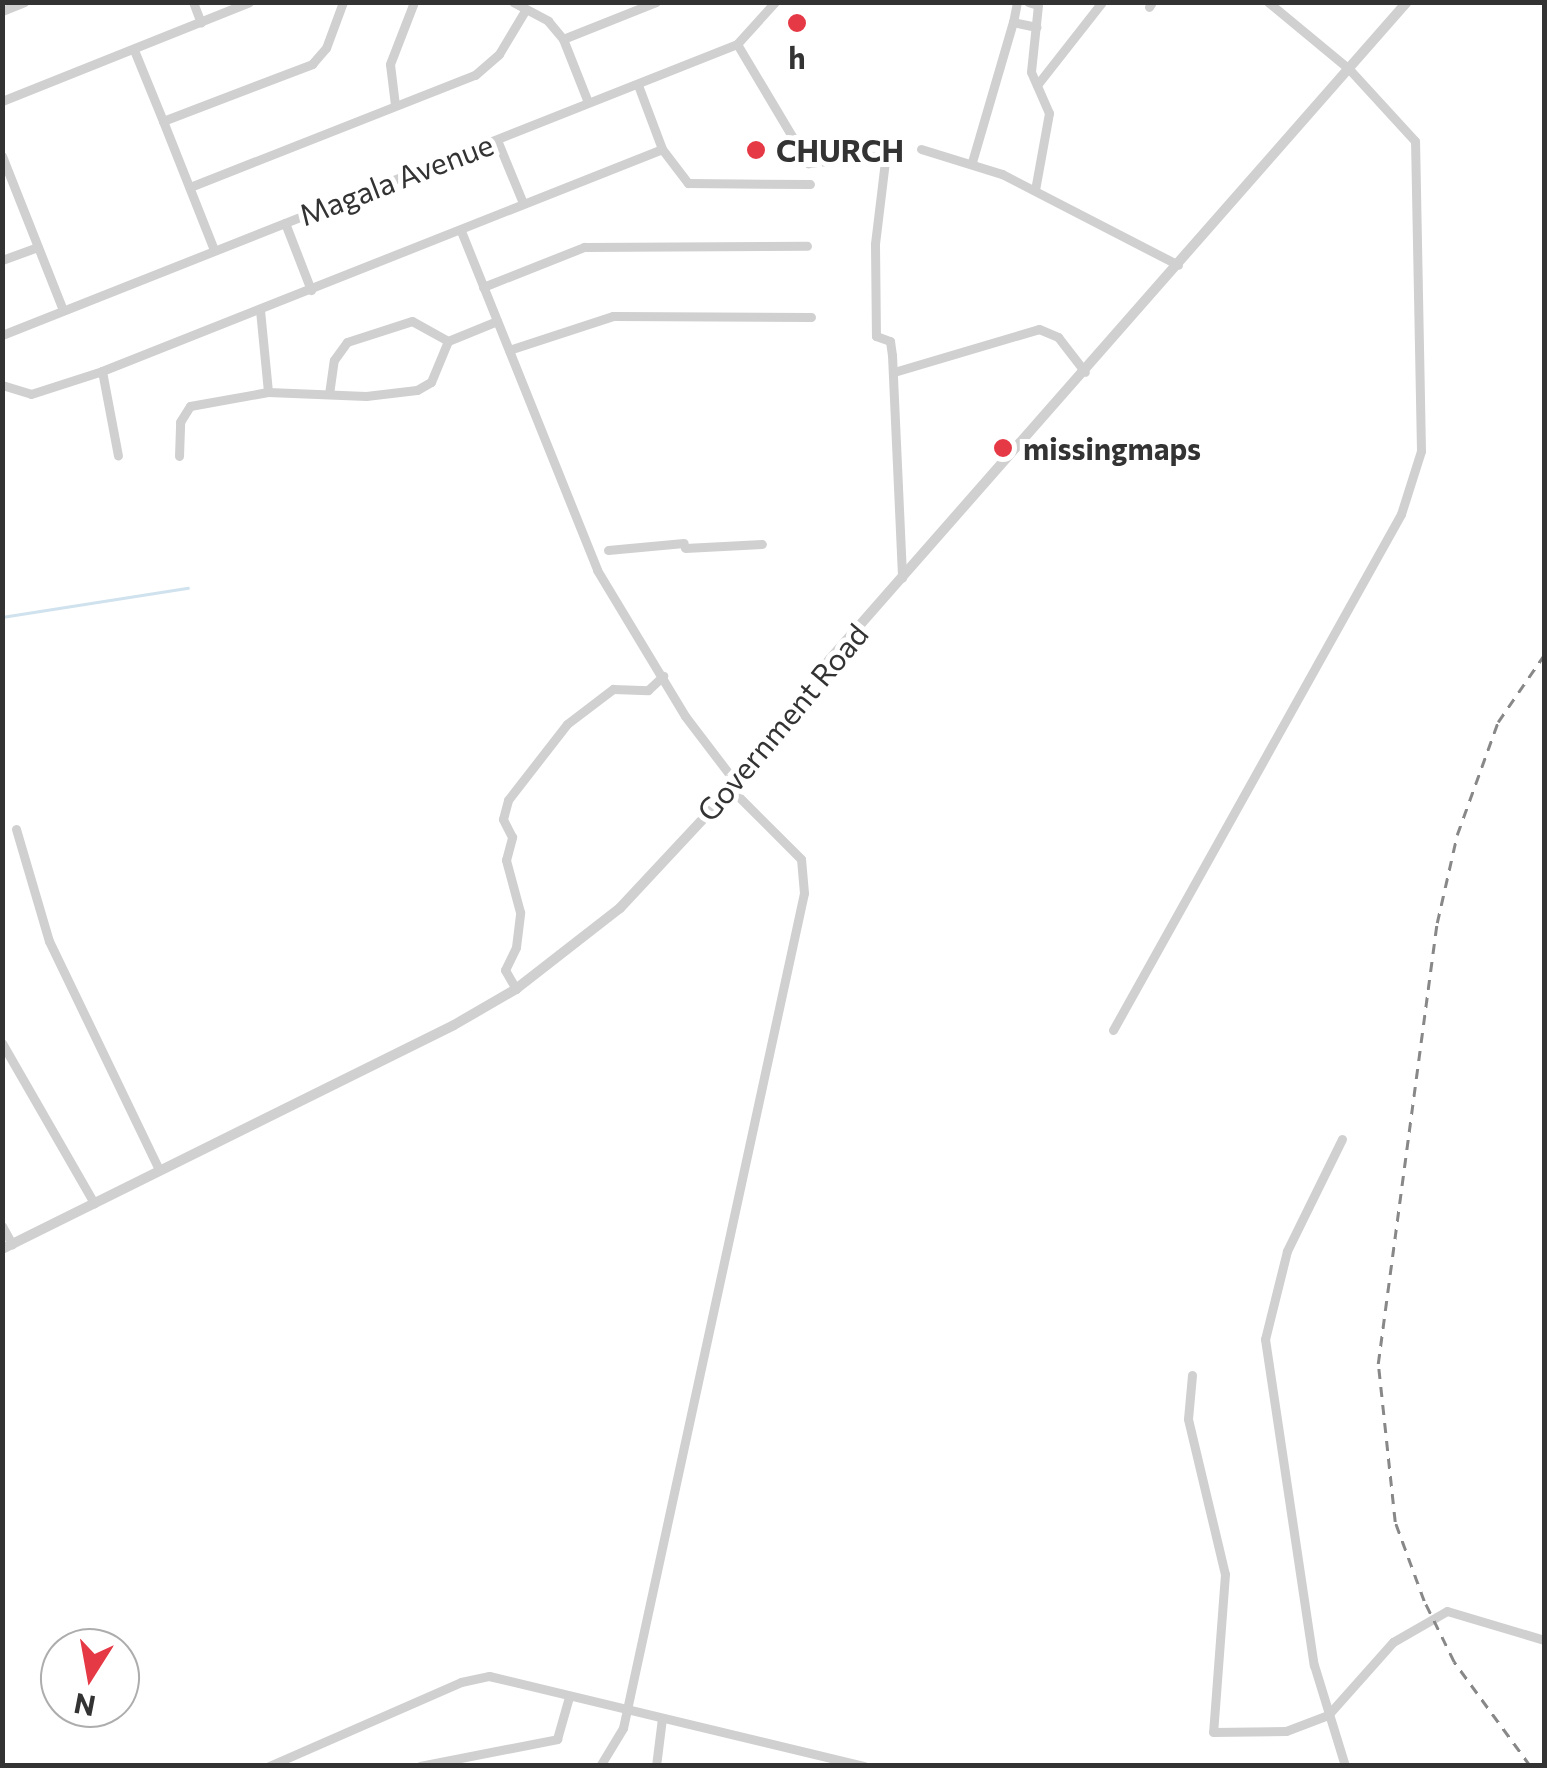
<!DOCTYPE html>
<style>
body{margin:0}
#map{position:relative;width:1547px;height:1768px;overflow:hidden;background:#fff;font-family:Commissioner,sans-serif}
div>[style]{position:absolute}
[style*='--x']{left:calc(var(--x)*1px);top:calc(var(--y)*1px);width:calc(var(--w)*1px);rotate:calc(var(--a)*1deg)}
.stream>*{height:2.5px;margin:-1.25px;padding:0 1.25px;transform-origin:1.25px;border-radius:1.25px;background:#cfe2ee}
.minor>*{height:9px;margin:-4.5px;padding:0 4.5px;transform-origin:4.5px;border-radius:4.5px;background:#d0d0d0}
.tertiary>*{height:10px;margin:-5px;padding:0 5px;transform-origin:5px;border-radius:5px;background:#d0d0d0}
.rail>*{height:2.5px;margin-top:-1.25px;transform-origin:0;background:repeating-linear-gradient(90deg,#888 0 10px,transparent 0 18px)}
.dots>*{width:28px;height:28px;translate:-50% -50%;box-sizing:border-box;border:5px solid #fff;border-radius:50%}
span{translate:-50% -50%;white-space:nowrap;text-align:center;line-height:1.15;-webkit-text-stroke:10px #fff;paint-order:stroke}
.poi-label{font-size:30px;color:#333;font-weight:700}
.left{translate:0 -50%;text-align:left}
.street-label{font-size:30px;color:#333}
.frame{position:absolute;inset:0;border:5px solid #333;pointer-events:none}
.north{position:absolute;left:40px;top:1628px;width:100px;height:100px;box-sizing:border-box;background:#fff;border:2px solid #adadad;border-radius:50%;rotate:191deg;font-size:28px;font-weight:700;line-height:40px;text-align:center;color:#333}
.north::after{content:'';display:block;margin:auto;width:35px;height:45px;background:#e63946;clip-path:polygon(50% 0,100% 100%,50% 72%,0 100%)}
</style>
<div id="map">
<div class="stream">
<div style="--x:2;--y:617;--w:188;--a:-8.9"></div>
</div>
<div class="minor">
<div style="--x:193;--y:2;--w:22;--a:69"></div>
<div style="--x:513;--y:2;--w:40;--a:28"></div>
<div style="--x:548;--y:21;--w:23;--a:50"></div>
<div style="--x:563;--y:39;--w:68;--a:68.4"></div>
<div style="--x:1017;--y:2;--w:20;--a:101"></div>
<div style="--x:1013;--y:22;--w:24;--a:12"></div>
<div style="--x:1028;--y:2;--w:10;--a:17"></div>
<div style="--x:1038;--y:5;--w:67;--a:96"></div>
<div style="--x:1031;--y:72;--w:45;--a:66.3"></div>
<div style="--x:1049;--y:113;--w:78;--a:100.3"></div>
<div style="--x:1149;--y:7;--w:6;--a:-59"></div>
<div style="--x:2;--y:11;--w:24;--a:-22"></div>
<div style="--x:563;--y:39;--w:100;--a:-21.7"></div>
<div style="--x:737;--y:44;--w:139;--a:59.2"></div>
<div style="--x:808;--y:163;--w:64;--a:-6.2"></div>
<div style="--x:872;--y:156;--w:14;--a:21"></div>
<div style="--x:885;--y:161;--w:84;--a:96.9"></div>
<div style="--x:875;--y:244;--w:92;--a:89.4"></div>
<div style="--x:876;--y:336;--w:15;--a:20"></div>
<div style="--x:890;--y:341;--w:14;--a:82"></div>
<div style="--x:892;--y:355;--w:223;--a:87.4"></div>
<div style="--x:134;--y:50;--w:77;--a:67.8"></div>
<div style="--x:163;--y:121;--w:160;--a:-20.9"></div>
<div style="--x:312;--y:64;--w:21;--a:-49"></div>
<div style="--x:326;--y:48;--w:49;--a:-69.7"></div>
<div style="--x:638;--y:85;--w:68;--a:69.4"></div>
<div style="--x:662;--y:149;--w:43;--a:52.6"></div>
<div style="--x:688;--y:183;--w:122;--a:0.5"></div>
<div style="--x:1037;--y:85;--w:105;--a:-51.9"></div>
<div style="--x:2;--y:101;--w:266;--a:-21.8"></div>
<div style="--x:395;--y:105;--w:41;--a:-97"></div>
<div style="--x:390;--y:64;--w:66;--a:-68.8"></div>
<div style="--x:163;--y:121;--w:139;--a:68.4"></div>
<div style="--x:497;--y:140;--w:68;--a:67.6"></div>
<div style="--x:921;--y:149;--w:85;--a:17.2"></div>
<div style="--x:1002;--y:174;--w:198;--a:27.3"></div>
<div style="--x:2;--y:156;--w:166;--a:68.4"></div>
<div style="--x:972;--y:162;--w:146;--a:-73.7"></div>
<div style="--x:190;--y:187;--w:306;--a:-21.5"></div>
<div style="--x:475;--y:75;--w:32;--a:-41"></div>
<div style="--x:499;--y:54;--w:52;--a:-59"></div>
<div style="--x:285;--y:223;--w:72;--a:68.8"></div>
<div style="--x:461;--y:231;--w:365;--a:68.1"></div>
<div style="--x:597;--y:570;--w:170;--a:58.9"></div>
<div style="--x:685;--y:716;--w:84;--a:52.7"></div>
<div style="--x:2;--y:260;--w:38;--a:-20"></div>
<div style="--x:483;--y:287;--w:109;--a:-21.6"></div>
<div style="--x:584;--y:247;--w:223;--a:-0.3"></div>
<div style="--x:260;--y:310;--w:82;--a:84.4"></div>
<div style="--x:2;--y:335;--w:791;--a:-21.6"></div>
<div style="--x:737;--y:44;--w:57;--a:-47.9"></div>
<div style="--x:509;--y:350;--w:109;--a:-18.1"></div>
<div style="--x:613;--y:316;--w:198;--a:0.3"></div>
<div style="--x:102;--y:371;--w:86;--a:79.3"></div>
<div style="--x:894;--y:372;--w:151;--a:-16.5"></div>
<div style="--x:1039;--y:329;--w:21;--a:23"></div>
<div style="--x:1058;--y:337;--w:44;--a:52.4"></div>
<div style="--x:2;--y:385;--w:30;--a:17"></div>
<div style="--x:31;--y:394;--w:75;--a:-17.9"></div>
<div style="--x:102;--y:371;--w:602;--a:-21.62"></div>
<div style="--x:329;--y:394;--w:34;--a:-82"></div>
<div style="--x:334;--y:360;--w:22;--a:-54"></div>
<div style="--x:347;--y:342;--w:68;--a:-17.9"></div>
<div style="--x:412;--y:321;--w:41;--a:29.1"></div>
<div style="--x:179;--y:456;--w:34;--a:-88"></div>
<div style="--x:180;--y:422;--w:19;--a:-58"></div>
<div style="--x:190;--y:406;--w:79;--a:-10.2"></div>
<div style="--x:268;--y:392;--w:98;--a:2.3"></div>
<div style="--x:366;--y:396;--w:51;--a:-6.7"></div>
<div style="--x:417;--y:390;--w:16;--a:-30"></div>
<div style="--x:431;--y:382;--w:44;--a:-67.5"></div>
<div style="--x:448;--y:341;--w:53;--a:-22.2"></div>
<div style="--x:685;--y:548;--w:77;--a:-3"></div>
<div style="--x:608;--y:550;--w:76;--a:-5.3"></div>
<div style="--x:16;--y:829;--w:117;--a:73.6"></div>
<div style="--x:49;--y:941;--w:254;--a:64.3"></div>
<div style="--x:516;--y:989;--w:22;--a:-120"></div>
<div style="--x:505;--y:970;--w:25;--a:-64"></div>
<div style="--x:516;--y:947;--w:35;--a:-83"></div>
<div style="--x:520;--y:912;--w:54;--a:-105.1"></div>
<div style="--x:506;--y:860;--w:24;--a:-75"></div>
<div style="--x:512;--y:837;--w:20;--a:-117"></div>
<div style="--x:503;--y:819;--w:20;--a:-75"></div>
<div style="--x:508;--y:800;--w:96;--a:-52.2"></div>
<div style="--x:567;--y:724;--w:58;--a:-37.3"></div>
<div style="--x:613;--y:689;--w:35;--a:2"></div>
<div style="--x:648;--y:690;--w:21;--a:-43"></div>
<div style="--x:1113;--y:1030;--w:591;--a:-60.83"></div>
<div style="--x:1401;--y:514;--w:66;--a:-72.4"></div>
<div style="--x:1421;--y:451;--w:310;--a:-91.1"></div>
<div style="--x:1415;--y:141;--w:98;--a:-132.5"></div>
<div style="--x:1349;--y:69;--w:105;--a:-140.4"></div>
<div style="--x:2;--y:1043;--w:185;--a:60.1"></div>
<div style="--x:1342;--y:1139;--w:125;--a:116.2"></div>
<div style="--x:1287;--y:1251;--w:91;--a:104"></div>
<div style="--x:1265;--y:1339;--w:330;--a:81.5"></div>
<div style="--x:1314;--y:1665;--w:106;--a:72.9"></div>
<div style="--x:2;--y:1226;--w:21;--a:61"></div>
<div style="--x:1192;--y:1375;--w:44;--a:95.2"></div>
<div style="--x:1188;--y:1419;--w:159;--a:76.6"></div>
<div style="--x:1225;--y:1574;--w:158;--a:94.3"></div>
<div style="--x:1213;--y:1732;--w:73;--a:-0.8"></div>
<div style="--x:1286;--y:1731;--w:45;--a:-20.9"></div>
<div style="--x:1328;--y:1715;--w:98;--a:-48.3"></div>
<div style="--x:1393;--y:1642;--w:62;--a:-29.9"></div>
<div style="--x:1447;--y:1611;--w:101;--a:16.6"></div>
<div style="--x:269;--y:1766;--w:210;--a:-23.6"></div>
<div style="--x:461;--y:1682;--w:29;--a:-12"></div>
<div style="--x:489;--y:1676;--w:386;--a:13.5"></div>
<div style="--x:420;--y:1766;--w:140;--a:-11.1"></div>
<div style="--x:557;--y:1739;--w:44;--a:-74.1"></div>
<div style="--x:600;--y:1766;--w:44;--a:-58.8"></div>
<div style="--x:623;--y:1728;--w:854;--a:-77.77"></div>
<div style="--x:804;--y:893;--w:34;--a:-95"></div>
<div style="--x:801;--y:859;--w:99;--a:-135"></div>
<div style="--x:656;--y:1766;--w:48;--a:-82.9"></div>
</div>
<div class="tertiary">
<div style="--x:2;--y:1249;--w:504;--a:-26.36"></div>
<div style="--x:454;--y:1025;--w:72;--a:-30.1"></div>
<div style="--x:516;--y:989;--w:132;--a:-37.9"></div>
<div style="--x:620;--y:908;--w:163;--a:-47"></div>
<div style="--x:731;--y:789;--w:163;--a:-52.7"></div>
<div style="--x:830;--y:659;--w:874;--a:-48.71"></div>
</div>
<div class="rail">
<div style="--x:1530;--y:1766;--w:129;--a:-126.2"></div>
<div style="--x:1454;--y:1662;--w:68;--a:-116.2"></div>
<div style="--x:1424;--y:1601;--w:84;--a:-110.2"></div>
<div style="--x:1395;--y:1522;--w:159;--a:-96.1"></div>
<div style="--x:1378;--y:1364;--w:445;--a:-82.4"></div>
<div style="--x:1437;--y:923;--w:90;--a:-77.2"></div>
<div style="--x:1457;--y:835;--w:120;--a:-70.1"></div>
<div style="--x:1498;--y:722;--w:81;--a:-55.5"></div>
</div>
<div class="dots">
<div style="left:797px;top:23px;background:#e63946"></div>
<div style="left:756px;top:150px;background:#e63946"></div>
<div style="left:1003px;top:448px;background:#e63946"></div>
</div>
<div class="poi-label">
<span style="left:797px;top:57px">h</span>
<span class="left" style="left:776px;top:150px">CHURCH</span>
<span class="left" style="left:1023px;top:448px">missingmaps</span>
</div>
<div class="street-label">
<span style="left:396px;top:179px;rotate:-21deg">Magala Avenue</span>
<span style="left:782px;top:722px;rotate:-50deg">Government Road</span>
</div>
<div class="frame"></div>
<div class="north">N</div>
</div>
